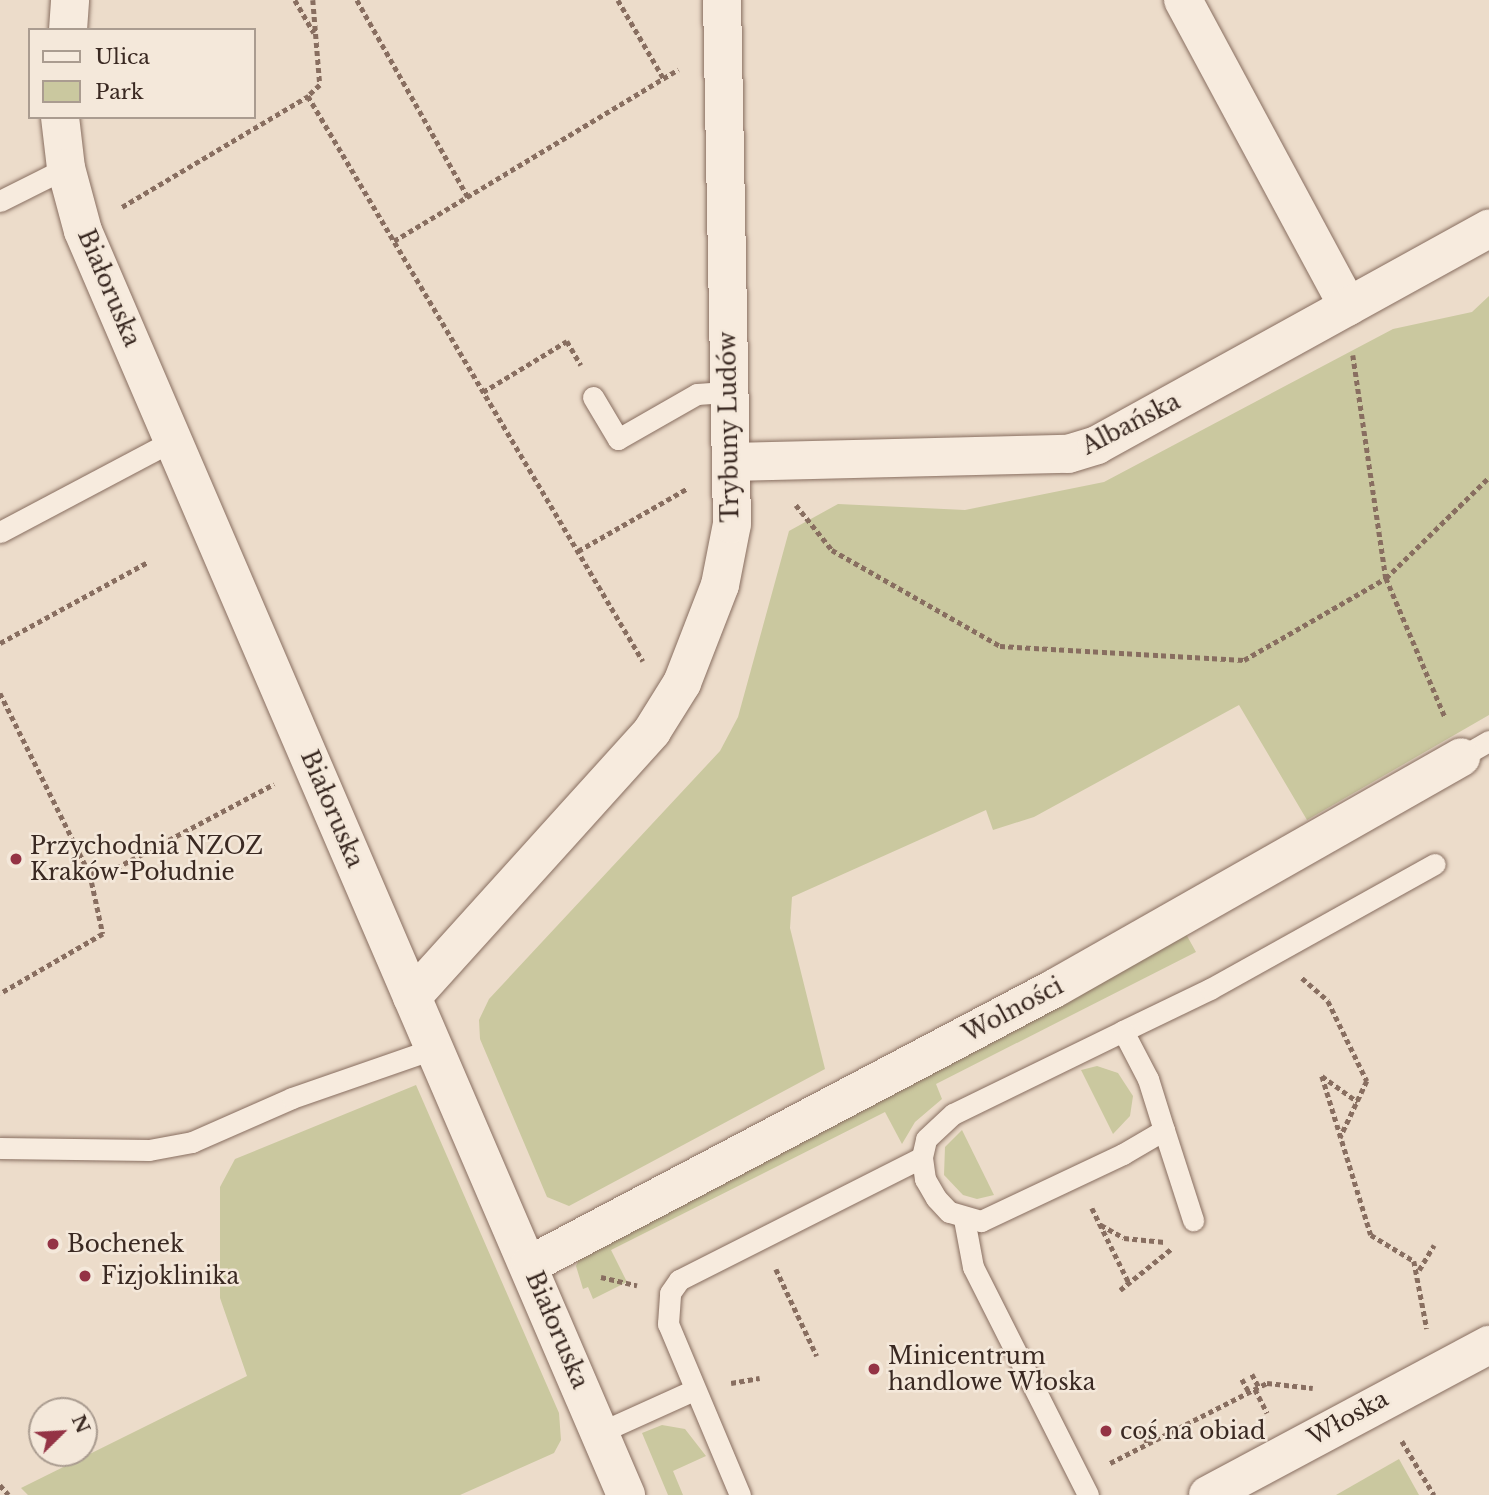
<!DOCTYPE html>
<meta charset="utf-8">
<style>
body{margin:0}
#map{position:relative;width:1489px;height:1495px;overflow:hidden;background:#ecdcca;font-family:"Libre Baskerville",serif}
div>[style]{position:absolute}
[style*='--x']{left:calc(var(--x)*1px);top:calc(var(--y)*1px);width:calc(var(--w)*1px);rotate:calc(var(--a)*1deg)}
.green>*{inset:0;background:#cac89f}
.path>*{height:4.5px;margin-top:-2.25px;transform-origin:0;background:repeating-linear-gradient(90deg,#886e60 0 5px,transparent 0 8.5px)}
.roads{filter:drop-shadow(0 0 2px #886e60) drop-shadow(0 0 2px #886e60)}
.service>*{height:21px;margin:-10.5px;padding:0 10.5px;transform-origin:10.5px;border-radius:10.5px;background:#f7ebde}
.minor>*{height:38px;margin:-19px;padding:0 19px;transform-origin:19px;border-radius:19px;background:#f7ebde}
.dots>*{width:19px;height:19px;translate:-50% -50%;box-sizing:border-box;border:4px solid #f4e8da;border-radius:50%}
span{translate:-50% -50%;white-space:nowrap;text-align:center;line-height:1.15;-webkit-text-stroke:5px #f4e8da;paint-order:stroke}
.street-label{font-size:23px;color:#3a2922}
.poi-label{font-size:23px;color:#3a2922}
.left{translate:0 -50%;text-align:left}
.legend{position:absolute;left:28px;top:28px;width:228px;height:91px;box-sizing:border-box;background:#f4e8da;border:2px solid #aa9c90;margin:0;padding:9px 12px;list-style:none;font-size:21px;color:#3a2922}
.legend li{display:flex;align-items:center;gap:14px;height:35px}
.legend b{width:35px;border:2px solid #aa9c90}
.north{position:absolute;left:28px;top:1397px;width:70px;height:70px;box-sizing:border-box;background:#f4e8da;border:2px solid #aa9c90;border-radius:50%;rotate:66deg;font-size:19px;font-weight:700;line-height:28px;text-align:center;color:#3a2922}
.north::after{content:'';display:block;margin:auto;width:24px;height:32px;background:#943345;clip-path:polygon(50% 0,100% 100%,50% 72%,0 100%)}
</style>
<div id="map">
<div class="green">
<div style="clip-path:polygon(1489px 296px,1489px 715px,1307px 820px,1239px 705px,1034px 817px,993px 830px,986px 810px,792px 897px,790px 928px,825px 1069px,569px 1206px,547px 1197px,480px 1039px,479px 1020px,489px 999px,720px 751px,738px 717px,789px 531px,838px 504px,965px 510px,1104px 482px,1393px 329px,1472px 312px)"></div>
<div style="clip-path:polygon(1186px 934px,1196px 952px,936px 1084px,942px 1099px,915px 1122px,902px 1144px,885px 1112px,611px 1250px,627px 1282px,593px 1299px,588px 1287px,583px 1289px,576px 1266px,579px 1259px)"></div>
<div style="clip-path:polygon(1097px 1066px,1118px 1073px,1133px 1096px,1130px 1116px,1113px 1134px,1081px 1070px)"></div>
<div style="clip-path:polygon(416px 1085px,559px 1413px,561px 1440px,554px 1453px,460px 1495px,28px 1495px,21px 1488px,247px 1376px,220px 1298px,220px 1187px,235px 1159px)"></div>
<div style="clip-path:polygon(962px 1130px,994px 1195px,977px 1199px,963px 1195px,944px 1175px,945px 1147px)"></div>
<div style="clip-path:polygon(662px 1425px,685px 1429px,706px 1456px,673px 1471px,683px 1495px,668px 1495px,642px 1433px)"></div>
<div style="clip-path:polygon(1399px 1459px,1419px 1495px,1336px 1495px)"></div>
</div>
<div class="path">
<div style="--x:295;--y:0;--w:38;--a:60"></div>
<div style="--x:313;--y:0;--w:85;--a:85.3"></div>
<div style="--x:320;--y:85;--w:16;--a:137"></div>
<div style="--x:308;--y:96;--w:657;--a:59.34"></div>
<div style="--x:357;--y:0;--w:226;--a:60.6"></div>
<div style="--x:618;--y:0;--w:91;--a:59.8"></div>
<div style="--x:122;--y:207;--w:217;--a:-30.8"></div>
<div style="--x:394;--y:241;--w:332;--a:-31.1"></div>
<div style="--x:1353;--y:355;--w:225;--a:81.6"></div>
<div style="--x:1386;--y:578;--w:151;--a:67"></div>
<div style="--x:483;--y:392;--w:98;--a:-31.3"></div>
<div style="--x:567;--y:341;--w:28;--a:60"></div>
<div style="--x:796;--y:505;--w:58;--a:51.3"></div>
<div style="--x:832;--y:550;--w:193;--a:29.7"></div>
<div style="--x:1000;--y:646;--w:244;--a:3.3"></div>
<div style="--x:1244;--y:660;--w:164;--a:-30"></div>
<div style="--x:1386;--y:578;--w:144;--a:-44.4"></div>
<div style="--x:578;--y:551;--w:127;--a:-29.8"></div>
<div style="--x:0;--y:643;--w:169;--a:-28.7"></div>
<div style="--x:0;--y:693;--w:202;--a:63.6"></div>
<div style="--x:90;--y:874;--w:61;--a:77.8"></div>
<div style="--x:103;--y:934;--w:119;--a:149.8"></div>
<div style="--x:90;--y:874;--w:27;--a:-13"></div>
<div style="--x:116;--y:868;--w:179;--a:-28"></div>
<div style="--x:1302;--y:978;--w:35;--a:41"></div>
<div style="--x:1328;--y:1001;--w:89;--a:64"></div>
<div style="--x:1367;--y:1081;--w:63;--a:115.3"></div>
<div style="--x:1322;--y:1076;--w:166;--a:72.9"></div>
<div style="--x:1371;--y:1235;--w:50;--a:31.2"></div>
<div style="--x:1414;--y:1261;--w:69;--a:79.2"></div>
<div style="--x:1322;--y:1076;--w:44;--a:35.8"></div>
<div style="--x:1092;--y:1208;--w:84;--a:63.7"></div>
<div style="--x:1101;--y:1225;--w:26;--a:29"></div>
<div style="--x:1124;--y:1238;--w:41;--a:5.6"></div>
<div style="--x:776;--y:1269;--w:96;--a:64.8"></div>
<div style="--x:1419;--y:1270;--w:29;--a:-59"></div>
<div style="--x:601;--y:1277;--w:37;--a:13"></div>
<div style="--x:1120;--y:1290;--w:65;--a:-38.8"></div>
<div style="--x:1252;--y:1374;--w:15;--a:62"></div>
<div style="--x:1242;--y:1379;--w:15;--a:62"></div>
<div style="--x:731;--y:1383;--w:29;--a:-10"></div>
<div style="--x:1255;--y:1389;--w:27;--a:63"></div>
<div style="--x:1151;--y:1425;--w:15;--a:67"></div>
<div style="--x:1141;--y:1430;--w:15;--a:62"></div>
<div style="--x:1402;--y:1441;--w:63;--a:59.3"></div>
<div style="--x:1110;--y:1463;--w:176;--a:-27"></div>
<div style="--x:1267;--y:1383;--w:46;--a:6.2"></div>
<div style="--x:0;--y:1485;--w:13;--a:48"></div>
</div>
<div class="roads">
<div class="service">
<div style="--x:0;--y:201;--w:74;--a:-26.6"></div>
<div style="--x:593;--y:397;--w:49;--a:59.2"></div>
<div style="--x:618;--y:439;--w:91;--a:-29.7"></div>
<div style="--x:697;--y:394;--w:32;--a:-4"></div>
<div style="--x:0;--y:532;--w:199;--a:-27.9"></div>
<div style="--x:1461;--y:757;--w:32;--a:-30"></div>
<div style="--x:1123;--y:1031;--w:97;--a:-25.8"></div>
<div style="--x:1210;--y:989;--w:257;--a:-29.1"></div>
<div style="--x:1164;--y:1130;--w:95;--a:72.1"></div>
<div style="--x:0;--y:1148;--w:149;--a:0.8"></div>
<div style="--x:149;--y:1150;--w:44;--a:-10.5"></div>
<div style="--x:192;--y:1142;--w:109;--a:-23.7"></div>
<div style="--x:292;--y:1098;--w:149;--a:-19.2"></div>
<div style="--x:964;--y:1219;--w:49;--a:79.4"></div>
<div style="--x:973;--y:1267;--w:255;--a:63.2"></div>
<div style="--x:601;--y:1432;--w:102;--a:-24.3"></div>
<div style="--x:740;--y:1495;--w:186;--a:-112.8"></div>
<div style="--x:668;--y:1324;--w:31;--a:-86"></div>
<div style="--x:670;--y:1293;--w:16;--a:-55"></div>
<div style="--x:679;--y:1280;--w:272;--a:-26.8"></div>
<div style="--x:922;--y:1157;--w:18;--a:-77"></div>
<div style="--x:926;--y:1139;--w:37;--a:-43"></div>
<div style="--x:953;--y:1114;--w:189;--a:-26"></div>
<div style="--x:1123;--y:1031;--w:54;--a:62.5"></div>
<div style="--x:1148;--y:1079;--w:53;--a:72.6"></div>
<div style="--x:1164;--y:1130;--w:48;--a:149.7"></div>
<div style="--x:1123;--y:1154;--w:157;--a:154.7"></div>
<div style="--x:981;--y:1221;--w:33;--a:-164"></div>
<div style="--x:949;--y:1212;--w:19;--a:-133"></div>
<div style="--x:936;--y:1198;--w:22;--a:-120"></div>
<div style="--x:925;--y:1179;--w:22;--a:-98"></div>
</div>
<div class="minor">
<div style="--x:1183;--y:0;--w:348;--a:61.7"></div>
<div style="--x:68;--y:30;--w:30;--a:-86"></div>
<div style="--x:60;--y:117;--w:51;--a:83.3"></div>
<div style="--x:66;--y:168;--w:65;--a:74.9"></div>
<div style="--x:83;--y:231;--w:1376;--a:66.75"></div>
<div style="--x:731;--y:462;--w:337;--a:-1.4"></div>
<div style="--x:1068;--y:454;--w:30;--a:-17"></div>
<div style="--x:1097;--y:445;--w:448;--a:-28.9"></div>
<div style="--x:412;--y:997;--w:358;--a:-47.9"></div>
<div style="--x:652;--y:731;--w:57;--a:-58"></div>
<div style="--x:682;--y:683;--w:105;--a:-68.8"></div>
<div style="--x:720;--y:585;--w:62;--a:-78.9"></div>
<div style="--x:732;--y:524;--w:524;--a:-91.09"></div>
<div style="--x:529;--y:1265;--w:594;--a:-27.77"></div>
<div style="--x:1055;--y:988;--w:467;--a:-29.6"></div>
<div style="--x:1208;--y:1495;--w:319;--a:-28.1"></div>
</div>
</div>
<div class="dots">
<div style="left:16px;top:859px;background:#943345"></div>
<div style="left:53px;top:1244px;background:#943345"></div>
<div style="left:85px;top:1276px;background:#943345"></div>
<div style="left:874px;top:1369px;background:#943345"></div>
<div style="left:1106px;top:1431px;background:#943345"></div>
</div>
<div class="street-label">
<span style="left:109px;top:288px;rotate:67deg">Białoruska</span>
<span style="left:1131px;top:424px;rotate:-27deg">Albańska</span>
<span style="left:729px;top:427px;rotate:-91deg">Trybuny Ludów</span>
<span style="left:332px;top:809px;rotate:67deg">Białoruska</span>
<span style="left:1013px;top:1010px;rotate:-28deg">Wolności</span>
<span style="left:557px;top:1330px;rotate:67deg">Białoruska</span>
<span style="left:1348px;top:1418px;rotate:-29deg">Włoska</span>
</div>
<div class="poi-label">
<span class="left" style="left:30px;top:859px">Przychodnia NZOZ<br>Kraków-Południe</span>
<span class="left" style="left:67px;top:1244px">Bochenek</span>
<span class="left" style="left:101px;top:1276px">Fizjoklinika</span>
<span class="left" style="left:888px;top:1369px">Minicentrum<br>handlowe Włoska</span>
<span class="left" style="left:1120px;top:1431px">coś na obiad</span>
</div>
<ul class="legend">
<li><b style="height:9px;background:#f7ebde"></b>Ulica</li>
<li><b style="height:19px;background:#cac89f"></b>Park</li>
</ul>
<div class="north">N</div>
</div>
